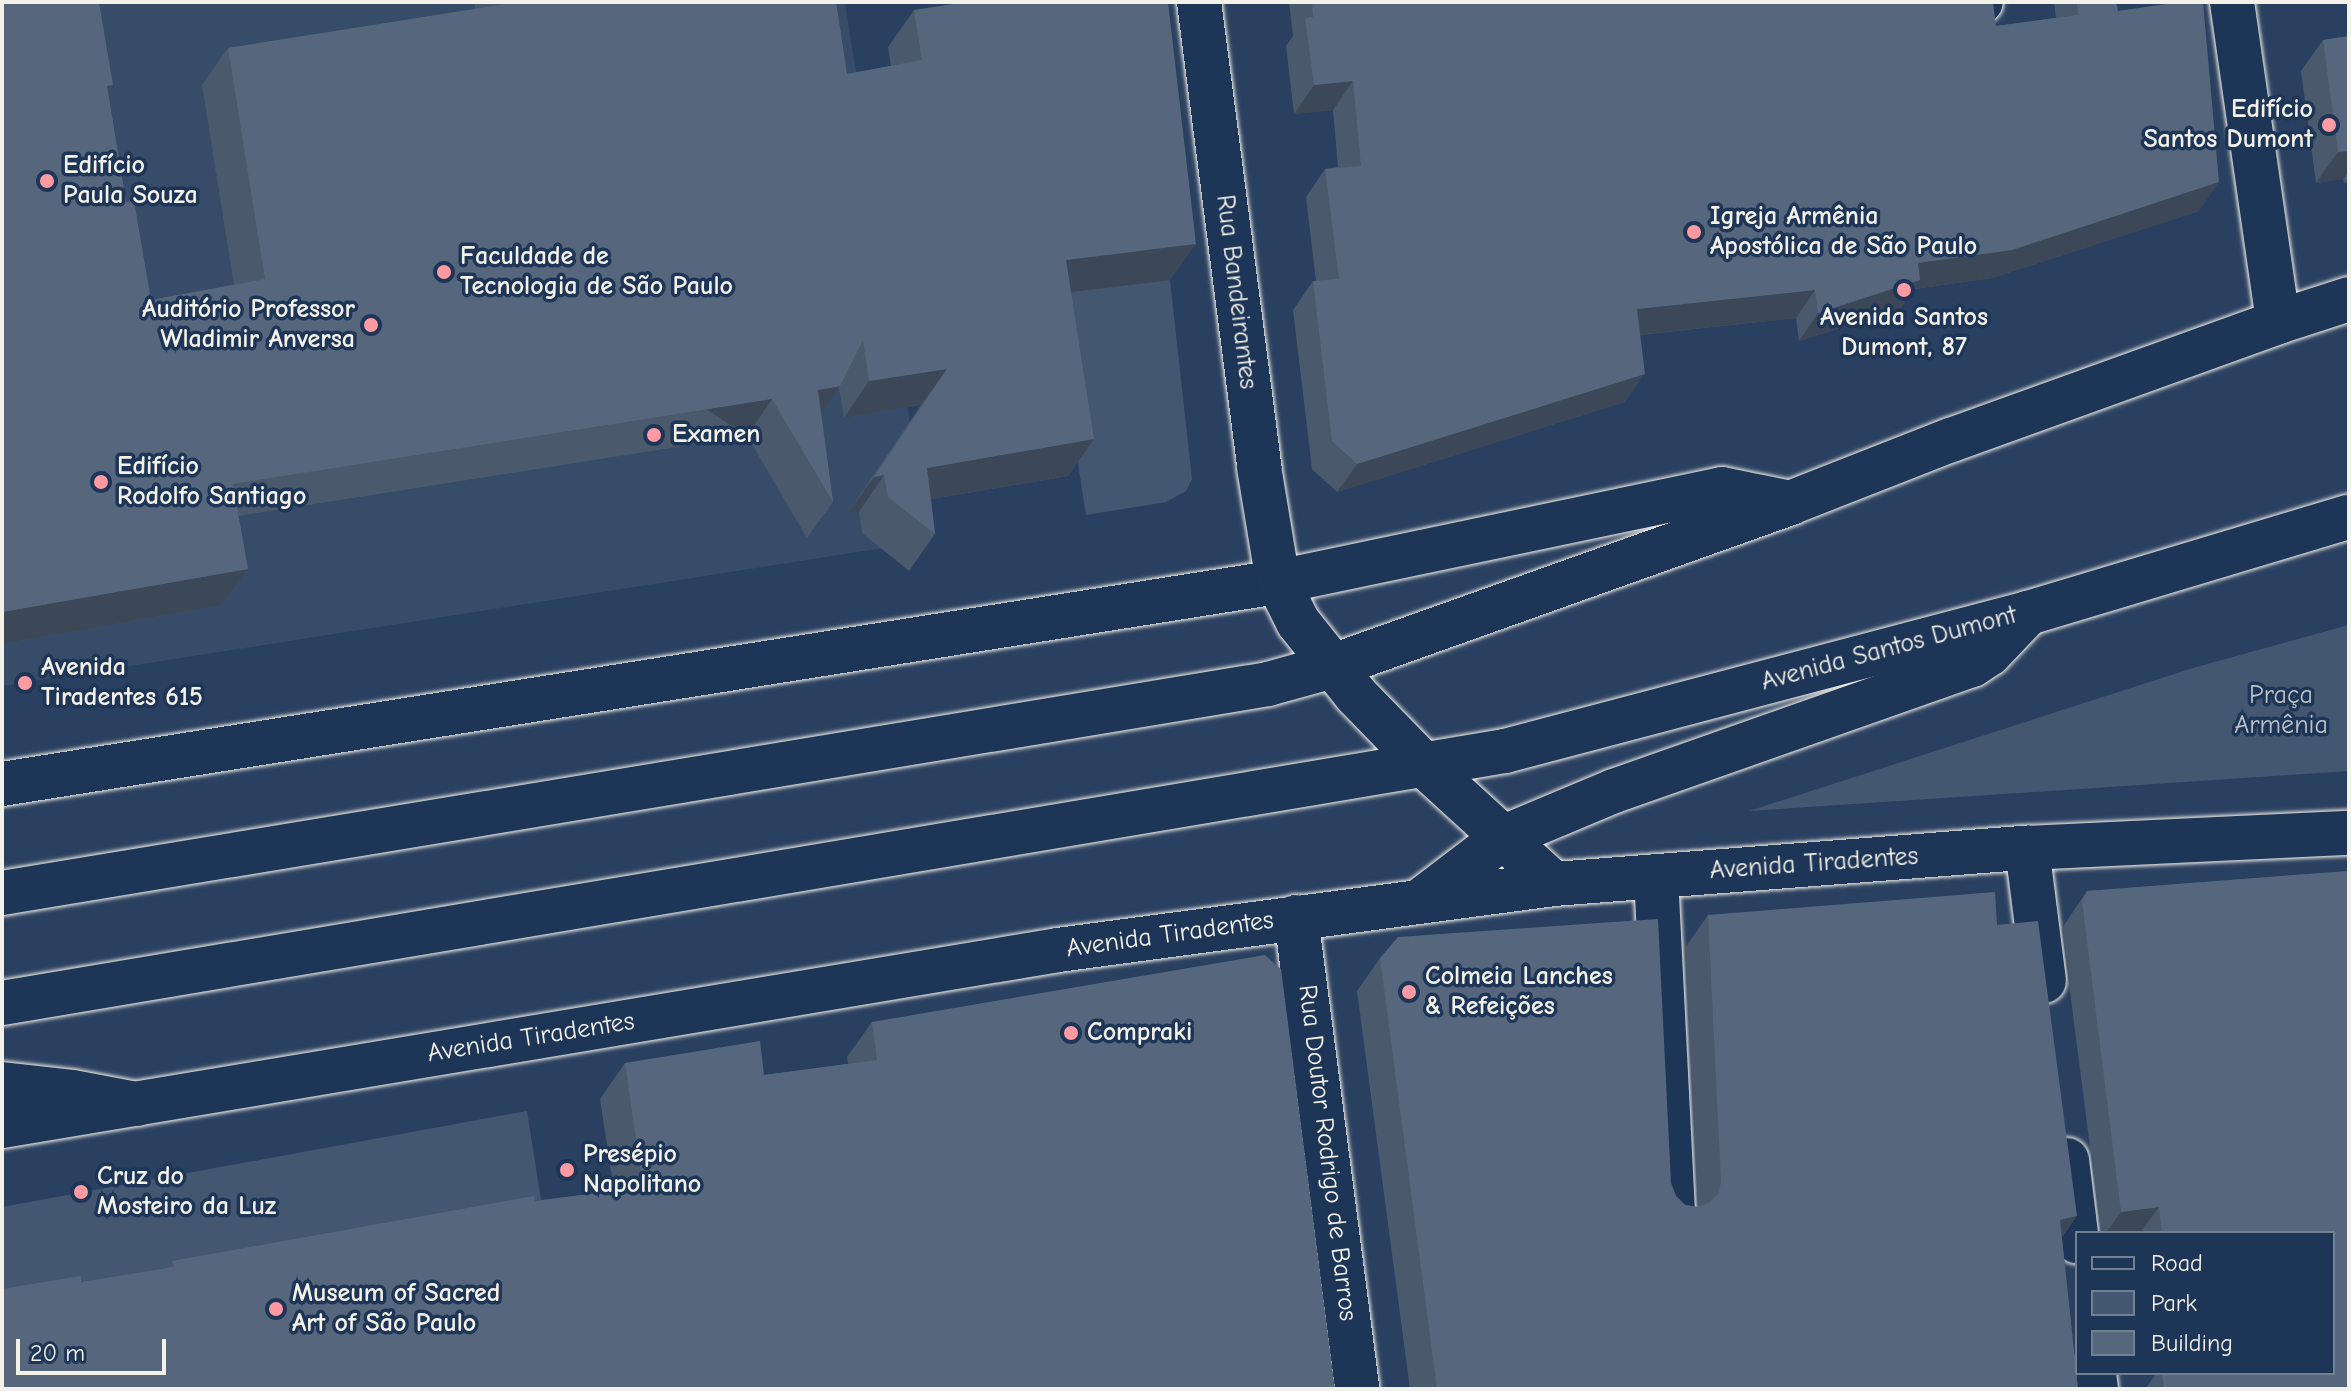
<!DOCTYPE html>
<meta charset="utf-8">
<style>
body{margin:0}
#map{position:relative;width:2351px;height:1391px;overflow:hidden;background:#2a4060;font-family:"Comic Neue",sans-serif}
div>[style]{position:absolute}
[style*='--x']{left:calc(var(--x)*1px);top:calc(var(--y)*1px);width:calc(var(--w)*1px);rotate:calc(var(--a)*1deg)}
.built>*{inset:0;background:#374c69}
.green>*{inset:0;background:#445771}
.roads{filter:drop-shadow(0 0 2px #f4f1e8) drop-shadow(0 0 2px #f4f1e8)}
.minor>*{height:44px;margin:-22px;padding:0 22px;transform-origin:22px;border-radius:22px;background:#1d3557}
.major>*{height:44px;margin:-22px;padding:0 22px;transform-origin:22px;border-radius:22px;background:#1d3557}
.highway>*{height:44px;margin:-22px;padding:0 22px;transform-origin:22px;border-radius:22px;background:#1d3557}
.wall>*{inset:0;background:#4a596c}
.shaded-wall>*{inset:0;background:#3c4858;transform-origin:0 0}
.building>*{inset:0;background:#56677d}
.dots>*{width:22px;height:22px;translate:-50% -50%;box-sizing:border-box;border:4px solid #1d3557;border-radius:50%}
span{translate:-50% -50%;white-space:nowrap;text-align:center;line-height:1.15;-webkit-text-stroke:7px #1d3557;paint-order:stroke}
.poi-label{font-size:26px;color:#f4f1e8;font-weight:700}
.right{translate:-100% -50%;text-align:right}
.left{translate:0 -50%;text-align:left}
.street-label{font-size:26px;color:#f4f1e8}
.park-label{font-size:26px;color:#bfc3c4}
.frame{position:absolute;inset:0;border:4px solid #f4f1e8;pointer-events:none}
.legend{position:absolute;left:2075px;top:1231px;width:260px;height:144px;box-sizing:border-box;background:#1d3557;border:2px solid #738091;margin:0;padding:10px 14px;list-style:none;font-size:24px;color:#f4f1e8}
.legend li{display:flex;align-items:center;gap:16px;height:40px}
.legend b{width:40px;border:2px solid #738091}
.scale{position:absolute;left:16px;top:1339px;width:150px;height:36px;box-sizing:border-box;border:4px solid #f4f1e8;border-top:0;padding-left:10px;font-size:24px;line-height:28px;white-space:nowrap;color:#f4f1e8;-webkit-text-stroke:6px #1d3557;paint-order:stroke}
</style>
<div id="map">
<div class="built">
<div style="clip-path:polygon(2px 2px,845px 2px,928px 541px,2px 686px)"></div>
</div>
<div class="green">
<div style="clip-path:polygon(1170px 280px,1192px 479px,1186px 491px,1166px 502px,1086px 515px,1052px 295px)"></div>
<div style="clip-path:polygon(2349px 625px,2349px 771px,1749px 811px,2193px 668px)"></div>
<div style="clip-path:polygon(527px 1111px,546px 1232px,2px 1389px,2px 1207px)"></div>
</div>
<div class="roads">
<div class="minor">
<div style="--x:1199;--y:2;--w:469;--a:82.6"></div>
<div style="--x:1259;--y:467;--w:117;--a:80.6"></div>
<div style="--x:1932;--y:2;--w:15;--a:20"></div>
<div style="--x:1946;--y:7;--w:35;--a:-8"></div>
<div style="--x:2232;--y:2;--w:323;--a:81.8"></div>
<div style="--x:2027;--y:848;--w:134;--a:82.7"></div>
<div style="--x:1656;--y:876;--w:339;--a:87.1"></div>
<div style="--x:1296;--y:917;--w:476;--a:82.6"></div>
<div style="--x:2067;--y:1160;--w:82;--a:83"></div>
<div style="--x:2094;--y:1373;--w:16;--a:83"></div>
</div>
<div class="major">
<div style="--x:2;--y:784;--w:1292;--a:-9"></div>
<div style="--x:1278;--y:582;--w:454;--a:-11.8"></div>
<div style="--x:1722;--y:489;--w:69;--a:11.6"></div>
<div style="--x:2;--y:1126;--w:1071;--a:-9.46"></div>
<div style="--x:1058;--y:950;--w:500;--a:-7.58"></div>
<div style="--x:1554;--y:884;--w:474;--a:-4.4"></div>
<div style="--x:2027;--y:848;--w:322;--a:-2.7"></div>
</div>
<div class="highway">
<div style="--x:1278;--y:582;--w:45;--a:63.4"></div>
<div style="--x:1298;--y:622;--w:93;--a:51.5"></div>
<div style="--x:1356;--y:695;--w:100;--a:45.8"></div>
<div style="--x:1426;--y:767;--w:173;--a:42.4"></div>
<div style="--x:2;--y:893;--w:1283;--a:-9.37"></div>
<div style="--x:1268;--y:684;--w:67;--a:-15.5"></div>
<div style="--x:1333;--y:666;--w:485;--a:-19.6"></div>
<div style="--x:1790;--y:503;--w:173;--a:-21.4"></div>
<div style="--x:1951;--y:440;--w:348;--a:-19.8"></div>
<div style="--x:2278;--y:322;--w:75;--a:-17.9"></div>
<div style="--x:1420;--y:901;--w:106;--a:-37.3"></div>
<div style="--x:1504;--y:837;--w:119;--a:-22.7"></div>
<div style="--x:1614;--y:791;--w:380;--a:-19.4"></div>
<div style="--x:1972;--y:665;--w:20;--a:-33"></div>
<div style="--x:1989;--y:654;--w:57;--a:-46.4"></div>
<div style="--x:2;--y:1003;--w:1524;--a:-9.52"></div>
<div style="--x:1505;--y:751;--w:541;--a:-14.78"></div>
<div style="--x:2028;--y:613;--w:335;--a:-16.7"></div>
<div style="--x:2;--y:1084;--w:70;--a:6.5"></div>
<div style="--x:72;--y:1092;--w:66;--a:10.5"></div>
</div>
</div>
<div class="wall">
<div style="clip-path:polygon(2px 2px,108px 92px,126px 202px,151px 300px,234px 285px,202px 85px,228px 48px,475px 9px,474px 2px,836px 2px,847px 74px,891px 66px,888px 47px,914px 10px,1170px 280px,1071px 293px,1094px 439px,1068px 476px,931px 499px,935px 534px,909px 571px,862px 533px,859px 512px,848px 513px,921px 405px,844px 418px,839px 388px,821px 413px,833px 502px,807px 538px,747px 436px,238px 516px,248px 569px,222px 605px,2px 644px)"></div>
<div style="clip-path:polygon(1289px 2px,1908px 2px,1909px 4px,1996px 26px,2056px 18px,2054px 2px,2116px 2px,2118px 11px,2199px 211px,1992px 278px,1914px 289px,1900px 309px,1799px 341px,1796px 318px,1640px 335px,1625px 402px,1337px 492px,1312px 469px,1293px 310px,1313px 281px,1316px 281px,1306px 197px,1325px 169px,1338px 167px,1333px 110px,1294px 114px,1286px 46px,1293px 36px)"></div>
<div style="clip-path:polygon(2349px 36px,2349px 182px,2345px 183px,2343px 179px,2316px 183px,2301px 71px,2323px 40px)"></div>
<div style="clip-path:polygon(2349px 871px,2349px 1389px,2145px 1389px,2157px 1373px,2333px 1373px,2333px 1233px,2101px 1233px,2062px 929px,2068px 919px,2087px 891px)"></div>
<div style="clip-path:polygon(1708px 915px,1997px 925px,2062px 1239px,2078px 1389px,1410px 1389px,1357px 991px,1380px 958px,1671px 1183px,1676px 1196px,1685px 1205px,1698px 1207px,1685px 948px)"></div>
<div style="clip-path:polygon(872px 1022px,1335px 1389px,167px 1268px,172px 1261px,535px 1201px,614px 1191px,600px 1099px,625px 1063px,764px 1075px,848px 1064px,847px 1057px)"></div>
</div>
<div class="shaded-wall">
<div style="clip-path:polygon(1353px 81px,1333px 110px,1294px 114px,1314px 85px)"></div>
<div style="clip-path:polygon(2349px 151px,2349px 171px,2343px 179px,2316px 183px,2338px 152px)"></div>
<div style="clip-path:polygon(2219px 182px,2199px 211px,1992px 278px,1914px 289px,1900px 309px,1799px 341px,1818px 313px,1918px 263px)"></div>
<div style="clip-path:polygon(1196px 244px,1170px 280px,1040px 296px,1066px 260px)"></div>
<div style="clip-path:polygon(1815px 290px,1796px 318px,1617px 337px,1637px 309px)"></div>
<div style="clip-path:polygon(947px 369px,921px 405px,844px 418px,869px 381px)"></div>
<div style="clip-path:polygon(1645px 374px,1625px 402px,1337px 492px,1357px 464px)"></div>
<div style="clip-path:polygon(840px 386px,815px 423px,818px 390px)"></div>
<div style="left:772px;top:399px;width:45px;height:546px;rotate:124deg"></div>
<div style="clip-path:polygon(1094px 439px,1068px 476px,901px 504px,927px 468px)"></div>
<div style="clip-path:polygon(884px 475px,859px 512px,848px 513px,874px 477px)"></div>
<div style="clip-path:polygon(248px 569px,222px 605px,2px 644px,2px 612px)"></div>
<div style="clip-path:polygon(2159px 1207px,2140px 1233px,2106px 1233px,2121px 1212px)"></div>
<div style="clip-path:polygon(2077px 1216px,2054px 1249px,2060px 1220px)"></div>
</div>
<div class="building">
<div style="clip-path:polygon(2px 2px,99px 2px,113px 85px,107px 86px,126px 202px,134px 201px,151px 300px,265px 279px,228px 48px,506px 4px,506px 2px,836px 2px,847px 74px,922px 60px,914px 10px,966px 2px,1168px 2px,1196px 244px,1066px 260px,1094px 439px,927px 468px,935px 534px,888px 497px,884px 475px,874px 477px,947px 369px,869px 381px,863px 340px,840px 386px,818px 390px,833px 502px,772px 399px,233px 484px,248px 569px,2px 612px)"></div>
<div style="clip-path:polygon(1312px 2px,1908px 2px,1909px 4px,1993px 2px,1996px 26px,2078px 15px,2077px 2px,2116px 2px,2118px 11px,2180px 2px,2203px 2px,2219px 182px,2012px 250px,1918px 263px,1920px 280px,1818px 313px,1815px 290px,1637px 309px,1645px 374px,1357px 464px,1332px 441px,1313px 281px,1339px 279px,1325px 169px,1361px 166px,1353px 81px,1314px 85px,1305px 18px,1313px 17px)"></div>
<div style="clip-path:polygon(2349px 36px,2349px 151px,2338px 152px,2323px 40px)"></div>
<div style="clip-path:polygon(2349px 871px,2349px 1389px,2164px 1389px,2162px 1373px,2333px 1373px,2333px 1233px,2162px 1233px,2159px 1207px,2121px 1212px,2082px 901px,2087px 891px)"></div>
<div style="clip-path:polygon(1995px 892px,1997px 925px,2038px 921px,2077px 1216px,2060px 1220px,2078px 1389px,1437px 1389px,1380px 958px,1398px 937px,1658px 919px,1671px 1183px,1676px 1196px,1685px 1205px,1697px 1207px,1710px 1202px,1719px 1193px,1721px 1181px,1708px 915px)"></div>
<div style="clip-path:polygon(1265px 955px,1281px 969px,1335px 1389px,2px 1389px,2px 1289px,81px 1276px,81px 1282px,174px 1267px,172px 1261px,534px 1196px,535px 1201px,643px 1187px,625px 1063px,760px 1041px,764px 1075px,877px 1060px,872px 1022px)"></div>
</div>
<div class="dots">
<div style="left:2329px;top:125px;background:#ff9aa2"></div>
<div style="left:47px;top:181px;background:#ff9aa2"></div>
<div style="left:1694px;top:232px;background:#ff9aa2"></div>
<div style="left:444px;top:272px;background:#ff9aa2"></div>
<div style="left:1904px;top:290px;background:#ff9aa2"></div>
<div style="left:371px;top:325px;background:#ff9aa2"></div>
<div style="left:654px;top:435px;background:#ff9aa2"></div>
<div style="left:101px;top:482px;background:#ff9aa2"></div>
<div style="left:25px;top:683px;background:#ff9aa2"></div>
<div style="left:1409px;top:992px;background:#ff9aa2"></div>
<div style="left:1071px;top:1033px;background:#ff9aa2"></div>
<div style="left:567px;top:1170px;background:#ff9aa2"></div>
<div style="left:81px;top:1192px;background:#ff9aa2"></div>
<div style="left:276px;top:1309px;background:#ff9aa2"></div>
</div>
<div class="poi-label">
<span class="right" style="left:2313px;top:125px">Edifício<br>Santos Dumont</span>
<span class="left" style="left:63px;top:181px">Edifício<br>Paula Souza</span>
<span class="left" style="left:1710px;top:232px">Igreja Armênia<br>Apostólica de São Paulo</span>
<span class="left" style="left:460px;top:272px">Faculdade de<br>Tecnologia de São Paulo</span>
<span class="right" style="left:355px;top:325px">Auditório Professor<br>Wladimir Anversa</span>
<span style="left:1904px;top:333px">Avenida Santos<br>Dumont, 87</span>
<span class="left" style="left:672px;top:435px">Examen</span>
<span class="left" style="left:117px;top:482px">Edifício<br>Rodolfo Santiago</span>
<span class="left" style="left:41px;top:683px">Avenida<br>Tiradentes 615</span>
<span class="left" style="left:1425px;top:992px">Colmeia Lanches<br>&amp; Refeições</span>
<span class="left" style="left:1087px;top:1033px">Compraki</span>
<span class="left" style="left:583px;top:1170px">Presépio<br>Napolitano</span>
<span class="left" style="left:97px;top:1192px">Cruz do<br>Mosteiro da Luz</span>
<span class="left" style="left:292px;top:1309px">Museum of Sacred<br>Art of São Paulo</span>
</div>
<div class="street-label">
<span style="left:1236px;top:292px;rotate:83deg">Rua Bandeirantes</span>
<span style="left:1889px;top:649px;rotate:-15deg">Avenida Santos Dumont</span>
<span style="left:1814px;top:864px;rotate:-4deg">Avenida Tiradentes</span>
<span style="left:1170px;top:935px;rotate:-8deg">Avenida Tiradentes</span>
<span style="left:531px;top:1038px;rotate:-9deg">Avenida Tiradentes</span>
<span style="left:1327px;top:1153px;rotate:83deg">Rua Doutor Rodrigo de Barros</span>
</div>
<div class="park-label">
<span style="left:2281px;top:711px">Praça<br>Armênia</span>
</div>
<div class="frame"></div>
<ul class="legend">
<li><b style="height:10px;background:#1d3557"></b>Road</li>
<li><b style="height:22px;background:#445771"></b>Park</li>
<li><b style="height:22px;background:#56677d"></b>Building</li>
</ul>
<div class="scale">20 m</div>
</div>
